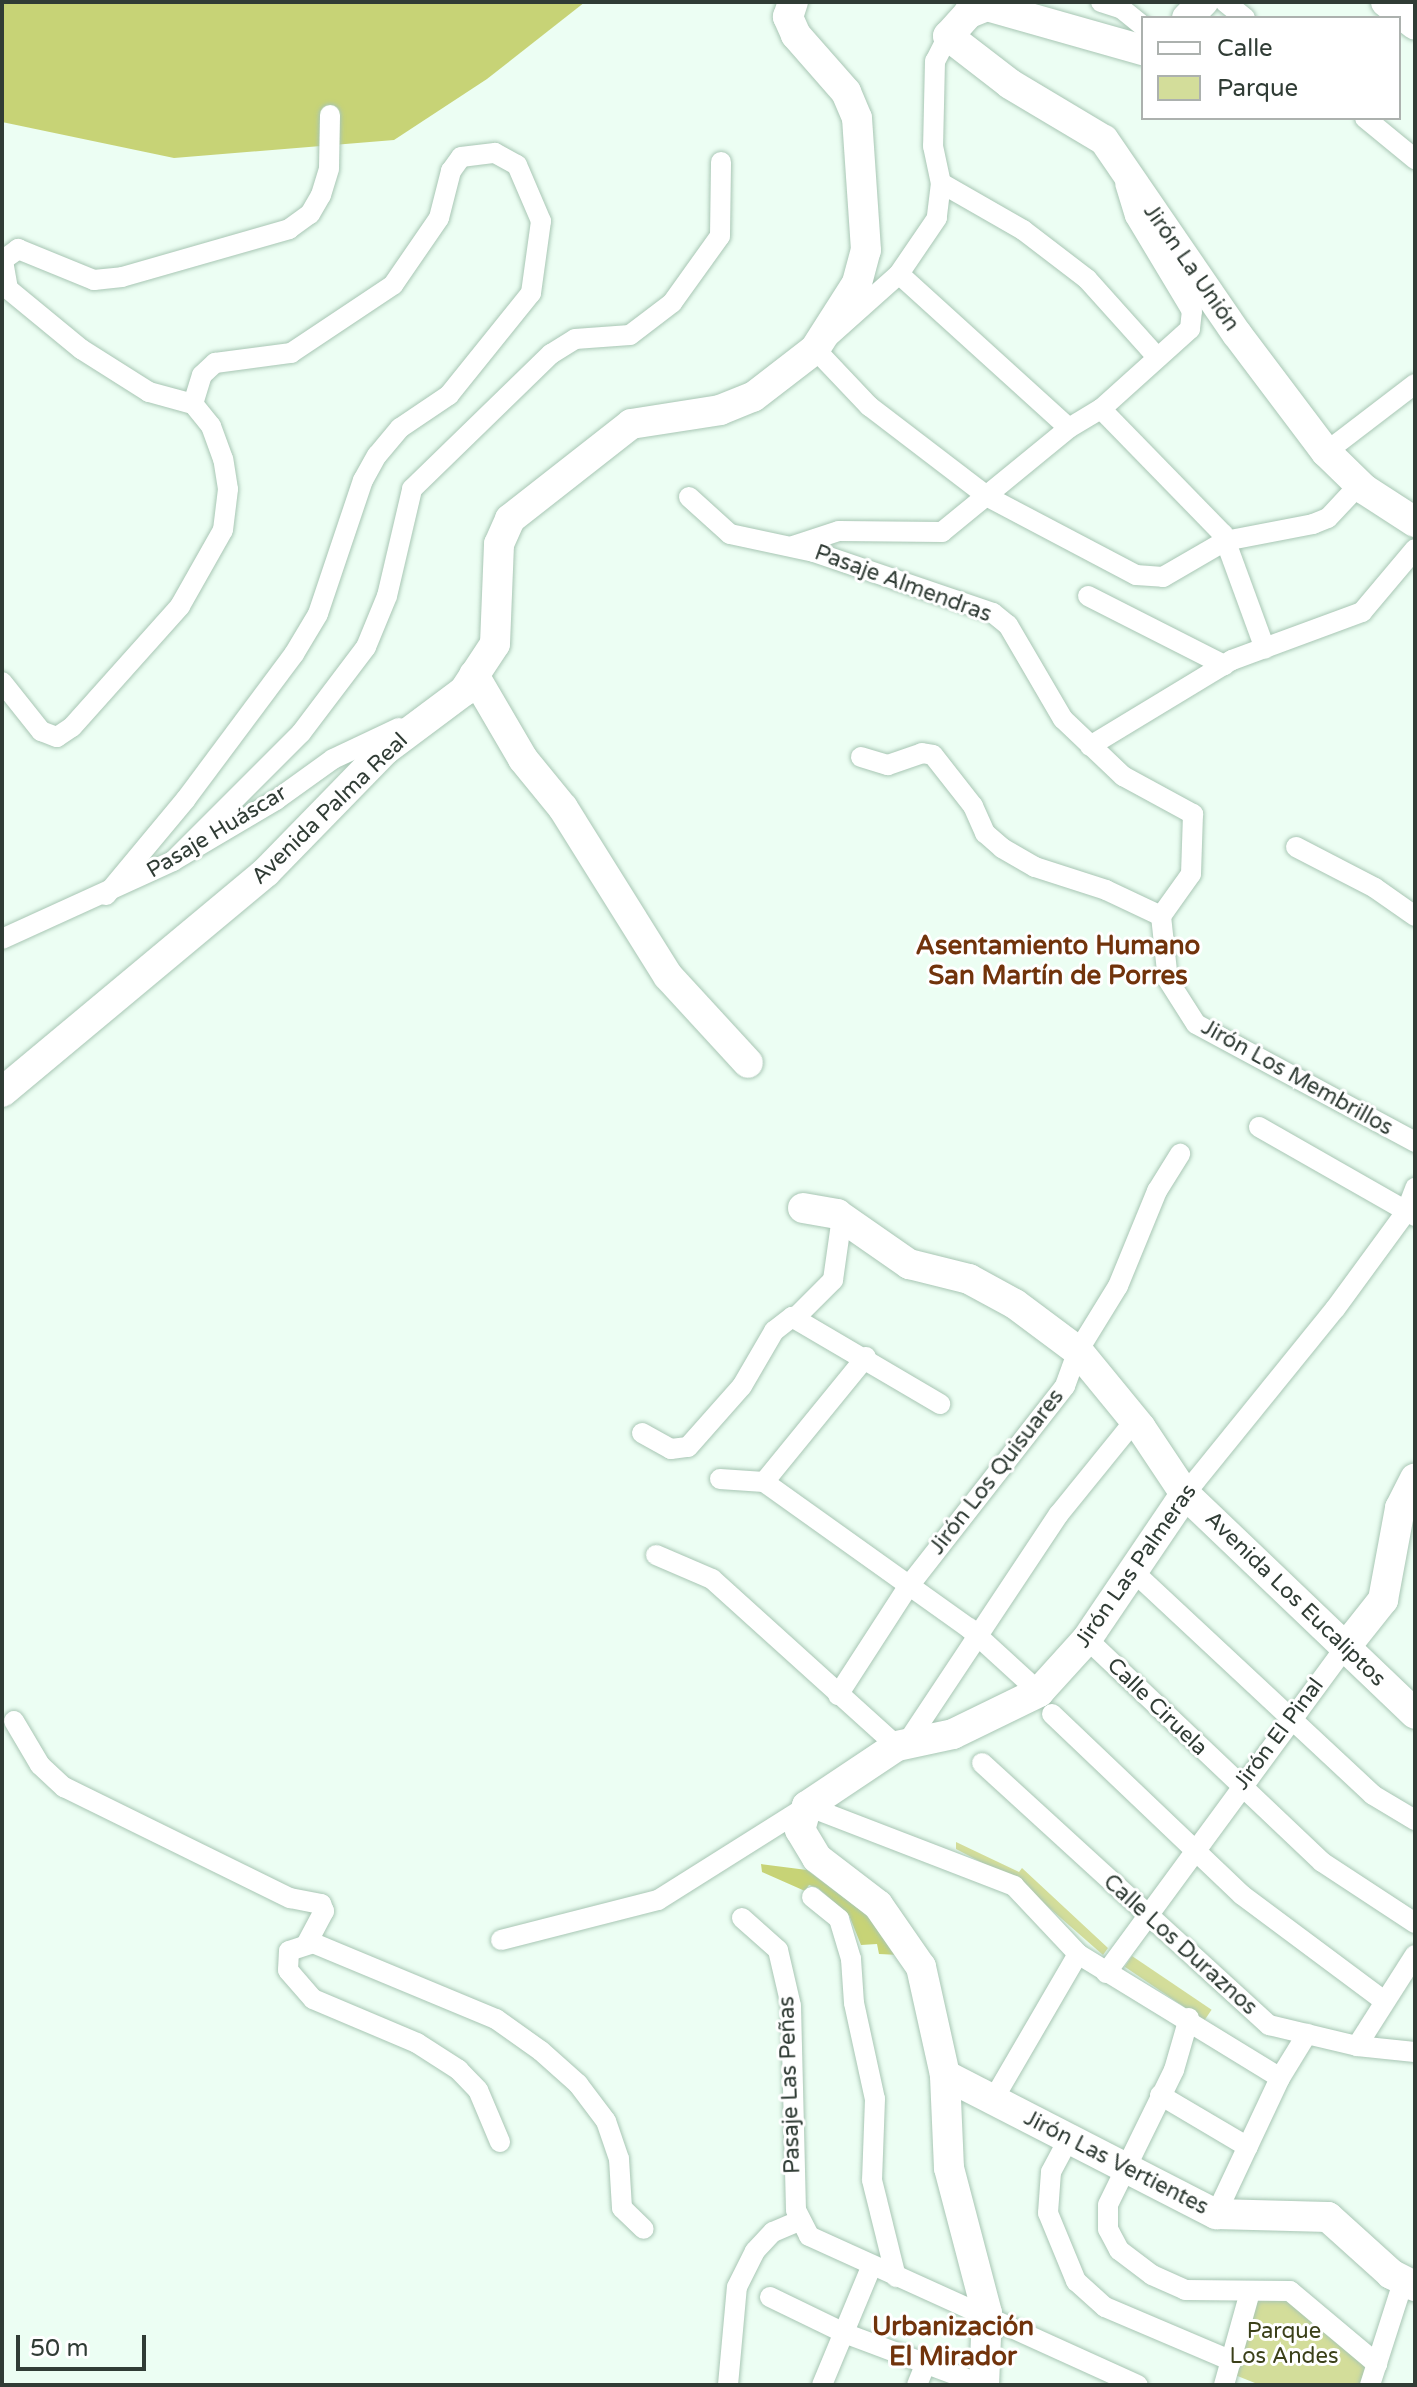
<!DOCTYPE html>
<meta charset="utf-8">
<style>
body{margin:0}
#map{position:relative;width:1417px;height:2387px;overflow:hidden;background:#ecfef3;font-family:"Varela Round",sans-serif}
div>[style]{position:absolute}
[style*='--x']{left:calc(var(--x)*1px);top:calc(var(--y)*1px);width:calc(var(--w)*1px);rotate:calc(var(--a)*1deg)}
.green>*{inset:0;background:#d3dd9a;transform-origin:0 0}
.forest>*{inset:0;background:#c7d376}
.roads{filter:drop-shadow(0 0 2px #a8c6b4) drop-shadow(0 0 2px #a8c6b4)}
.street>*{height:20px;margin:-10px;padding:0 10px;transform-origin:10px;border-radius:10px;background:#fff}
.secondary>*{height:30px;margin:-15px;padding:0 15px;transform-origin:15px;border-radius:15px;background:#fff}
span{translate:-50% -50%;white-space:nowrap;text-align:center;line-height:1.15;-webkit-text-stroke:6px #fff;paint-order:stroke}
.street-label{font-size:22px;color:#303c35}
.park-label{font-size:22px;color:#3b4019}
.quarter-label{font-size:26px;color:#71330b;font-weight:700}
.frame{position:absolute;inset:0;border:4px solid #303c35;pointer-events:none}
.legend{position:absolute;left:1141px;top:16px;width:260px;height:104px;box-sizing:border-box;background:#fff;border:2px solid #acb1ae;margin:0;padding:10px 14px;list-style:none;font-size:24px;color:#303c35}
.legend li{display:flex;align-items:center;gap:16px;height:40px}
.legend b{width:40px;border:2px solid #acb1ae}
.scale{position:absolute;left:16px;top:2335px;width:130px;height:36px;box-sizing:border-box;border:4px solid #303c35;border-top:0;padding-left:10px;font-size:24px;line-height:28px;white-space:nowrap;color:#303c35;-webkit-text-stroke:6px #fff;paint-order:stroke}
</style>
<div id="map">
<div class="green">
<div style="clip-path:polygon(956px 1842px,1019px 1872px,1022px 1868px,1108px 1948px,1103px 1955px,1021px 1883px,956px 1849px)"></div>
<div style="left:1132px;top:1956px;width:96px;height:13px;rotate:34deg"></div>
<div style="clip-path:polygon(1255px 2296px,1284px 2296px,1369px 2364px,1362px 2385px,1260px 2385px,1235px 2375px)"></div>
</div>
<div class="forest">
<div style="clip-path:polygon(2px 2px,585px 2px,487px 79px,394px 140px,174px 158px,2px 122px)"></div>
<div style="clip-path:polygon(761px 1864px,807px 1870px,875px 1921px,900px 1955px,879px 1954px,877px 1944px,861px 1945px,849px 1915px,818px 1888px,809px 1885px,805px 1891px,762px 1872px)"></div>
</div>
<div class="roads">
<div class="street">
<div style="--x:1101;--y:2;--w:22;--a:18"></div>
<div style="--x:1122;--y:9;--w:27;--a:39"></div>
<div style="--x:1225;--y:2;--w:26;--a:39"></div>
<div style="--x:948;--y:36;--w:28;--a:117"></div>
<div style="--x:935;--y:61;--w:85;--a:91.3"></div>
<div style="--x:933;--y:146;--w:38;--a:78"></div>
<div style="--x:941;--y:183;--w:35;--a:97"></div>
<div style="--x:937;--y:218;--w:68;--a:124.2"></div>
<div style="--x:899;--y:274;--w:113;--a:138.2"></div>
<div style="--x:815;--y:349;--w:79;--a:46.5"></div>
<div style="--x:869;--y:406;--w:150;--a:37.4"></div>
<div style="--x:988;--y:497;--w:167;--a:27.8"></div>
<div style="--x:1136;--y:575;--w:27;--a:4"></div>
<div style="--x:1163;--y:577;--w:72;--a:-30.1"></div>
<div style="--x:1225;--y:541;--w:90;--a:-10.9"></div>
<div style="--x:1313;--y:524;--w:16;--a:-22"></div>
<div style="--x:1328;--y:518;--w:45;--a:-46.8"></div>
<div style="--x:1365;--y:118;--w:65;--a:39.4"></div>
<div style="--x:941;--y:183;--w:95;--a:29.8"></div>
<div style="--x:1023;--y:230;--w:81;--a:37.4"></div>
<div style="--x:1087;--y:279;--w:103;--a:48.1"></div>
<div style="--x:899;--y:274;--w:229;--a:42.2"></div>
<div style="--x:193;--y:404;--w:46;--a:-164.7"></div>
<div style="--x:149;--y:392;--w:80;--a:-147.7"></div>
<div style="--x:81;--y:349;--w:94;--a:-140.6"></div>
<div style="--x:8;--y:289;--w:29;--a:-100"></div>
<div style="--x:3;--y:260;--w:19;--a:-36"></div>
<div style="--x:18;--y:249;--w:82;--a:22.2"></div>
<div style="--x:94;--y:280;--w:28;--a:-6"></div>
<div style="--x:122;--y:277;--w:174;--a:-16"></div>
<div style="--x:289;--y:229;--w:26;--a:-36"></div>
<div style="--x:310;--y:214;--w:22;--a:-60"></div>
<div style="--x:321;--y:195;--w:28;--a:-73"></div>
<div style="--x:329;--y:168;--w:53;--a:-88.9"></div>
<div style="--x:1101;--y:409;--w:175;--a:45.7"></div>
<div style="--x:1223;--y:534;--w:122;--a:69.9"></div>
<div style="--x:1326;--y:452;--w:112;--a:-37.4"></div>
<div style="--x:689;--y:497;--w:55;--a:42.1"></div>
<div style="--x:730;--y:534;--w:86;--a:12.1"></div>
<div style="--x:814;--y:552;--w:189;--a:18.8"></div>
<div style="--x:993;--y:613;--w:19;--a:39"></div>
<div style="--x:1008;--y:625;--w:109;--a:59.7"></div>
<div style="--x:1063;--y:719;--w:83;--a:43.5"></div>
<div style="--x:1123;--y:776;--w:80;--a:28.5"></div>
<div style="--x:1193;--y:814;--w:60;--a:91.9"></div>
<div style="--x:1191;--y:874;--w:52;--a:125.5"></div>
<div style="--x:793;--y:546;--w:48;--a:-18.1"></div>
<div style="--x:839;--y:531;--w:103;--a:0.6"></div>
<div style="--x:942;--y:532;--w:164;--a:-39.3"></div>
<div style="--x:1069;--y:428;--w:37;--a:-31"></div>
<div style="--x:1101;--y:409;--w:120;--a:-42"></div>
<div style="--x:1190;--y:329;--w:18;--a:-84"></div>
<div style="--x:1192;--y:311;--w:111;--a:-121"></div>
<div style="--x:1135;--y:216;--w:34;--a:-107"></div>
<div style="--x:1088;--y:596;--w:153;--a:26.9"></div>
<div style="--x:2;--y:682;--w:63;--a:51.5"></div>
<div style="--x:41;--y:731;--w:17;--a:21"></div>
<div style="--x:57;--y:737;--w:18;--a:-34"></div>
<div style="--x:72;--y:727;--w:162;--a:-48.2"></div>
<div style="--x:180;--y:606;--w:87;--a:-60.5"></div>
<div style="--x:223;--y:530;--w:41;--a:-83"></div>
<div style="--x:228;--y:489;--w:30;--a:-99"></div>
<div style="--x:223;--y:459;--w:35;--a:-110"></div>
<div style="--x:211;--y:426;--w:28;--a:-129"></div>
<div style="--x:193;--y:404;--w:30;--a:-73"></div>
<div style="--x:202;--y:375;--w:18;--a:-43"></div>
<div style="--x:215;--y:363;--w:77;--a:-7.5"></div>
<div style="--x:291;--y:353;--w:123;--a:-33.7"></div>
<div style="--x:393;--y:285;--w:81;--a:-55.5"></div>
<div style="--x:439;--y:218;--w:49;--a:-75.7"></div>
<div style="--x:451;--y:171;--w:17;--a:-54"></div>
<div style="--x:461;--y:157;--w:34;--a:-7"></div>
<div style="--x:495;--y:153;--w:25;--a:29"></div>
<div style="--x:517;--y:165;--w:61;--a:66.8"></div>
<div style="--x:541;--y:221;--w:73;--a:97.9"></div>
<div style="--x:531;--y:293;--w:131;--a:128.8"></div>
<div style="--x:449;--y:395;--w:59;--a:146"></div>
<div style="--x:400;--y:428;--w:35;--a:130"></div>
<div style="--x:377;--y:455;--w:29;--a:119"></div>
<div style="--x:363;--y:480;--w:141;--a:108.6"></div>
<div style="--x:318;--y:614;--w:47;--a:121"></div>
<div style="--x:294;--y:654;--w:181;--a:126.7"></div>
<div style="--x:186;--y:799;--w:125;--a:129.8"></div>
<div style="--x:1090;--y:746;--w:166;--a:-31.2"></div>
<div style="--x:1232;--y:660;--w:139;--a:-20.3"></div>
<div style="--x:1362;--y:612;--w:82;--a:-49.9"></div>
<div style="--x:861;--y:757;--w:28;--a:17"></div>
<div style="--x:888;--y:765;--w:36;--a:-19"></div>
<div style="--x:922;--y:753;--w:11;--a:10"></div>
<div style="--x:933;--y:755;--w:65;--a:51.9"></div>
<div style="--x:973;--y:806;--w:30;--a:66"></div>
<div style="--x:985;--y:833;--w:23;--a:41"></div>
<div style="--x:1002;--y:848;--w:38;--a:30"></div>
<div style="--x:1035;--y:867;--w:75;--a:17.9"></div>
<div style="--x:1106;--y:890;--w:61;--a:25.3"></div>
<div style="--x:1296;--y:847;--w:89;--a:27.4"></div>
<div style="--x:1375;--y:888;--w:49;--a:35"></div>
<div style="--x:173;--y:861;--w:181;--a:-45"></div>
<div style="--x:301;--y:733;--w:108;--a:-52.9"></div>
<div style="--x:366;--y:647;--w:55;--a:-67.6"></div>
<div style="--x:387;--y:596;--w:110;--a:-76.8"></div>
<div style="--x:412;--y:489;--w:194;--a:-44.2"></div>
<div style="--x:551;--y:354;--w:28;--a:-32"></div>
<div style="--x:575;--y:339;--w:55;--a:-4.2"></div>
<div style="--x:630;--y:335;--w:53;--a:-37.3"></div>
<div style="--x:672;--y:303;--w:82;--a:-54.4"></div>
<div style="--x:720;--y:236;--w:74;--a:-89.2"></div>
<div style="--x:1161;--y:916;--w:64;--a:83.8"></div>
<div style="--x:1168;--y:980;--w:52;--a:57.5"></div>
<div style="--x:1196;--y:1024;--w:249;--a:28.3"></div>
<div style="--x:2;--y:939;--w:188;--a:-24.5"></div>
<div style="--x:173;--y:861;--w:120;--a:-30.6"></div>
<div style="--x:276;--y:800;--w:70;--a:-35.7"></div>
<div style="--x:333;--y:759;--w:73;--a:-25.2"></div>
<div style="--x:1259;--y:1127;--w:180;--a:29.7"></div>
<div style="--x:795;--y:1318;--w:54;--a:-45"></div>
<div style="--x:833;--y:1280;--w:64;--a:-81.9"></div>
<div style="--x:866;--y:1357;--w:161;--a:129.2"></div>
<div style="--x:764;--y:1482;--w:252;--a:35.5"></div>
<div style="--x:969;--y:1628;--w:95;--a:42.4"></div>
<div style="--x:642;--y:1433;--w:33;--a:29"></div>
<div style="--x:671;--y:1449;--w:17;--a:-7"></div>
<div style="--x:688;--y:1447;--w:81;--a:-48.5"></div>
<div style="--x:742;--y:1386;--w:64;--a:-59.8"></div>
<div style="--x:774;--y:1331;--w:23;--a:-38"></div>
<div style="--x:792;--y:1317;--w:172;--a:30.4"></div>
<div style="--x:720;--y:1479;--w:44;--a:3.9"></div>
<div style="--x:1185;--y:1494;--w:238;--a:-51"></div>
<div style="--x:1335;--y:1309;--w:120;--a:-53.8"></div>
<div style="--x:1406;--y:1212;--w:26;--a:-69"></div>
<div style="--x:656;--y:1555;--w:61;--a:23.2"></div>
<div style="--x:712;--y:1579;--w:249;--a:42.1"></div>
<div style="--x:1135;--y:1573;--w:325;--a:43"></div>
<div style="--x:1373;--y:1795;--w:49;--a:30.8"></div>
<div style="--x:1087;--y:1639;--w:324;--a:43.5"></div>
<div style="--x:1322;--y:1862;--w:111;--a:33.3"></div>
<div style="--x:838;--y:1695;--w:129;--a:-57.1"></div>
<div style="--x:908;--y:1587;--w:255;--a:-52"></div>
<div style="--x:1065;--y:1386;--w:37;--a:-70"></div>
<div style="--x:1078;--y:1351;--w:76;--a:-58.4"></div>
<div style="--x:1118;--y:1286;--w:103;--a:-67.7"></div>
<div style="--x:1157;--y:1191;--w:44;--a:-58.1"></div>
<div style="--x:1052;--y:1714;--w:262;--a:43.6"></div>
<div style="--x:1242;--y:1895;--w:177;--a:36.7"></div>
<div style="--x:14;--y:1721;--w:51;--a:59.4"></div>
<div style="--x:40;--y:1765;--w:33;--a:43"></div>
<div style="--x:64;--y:1787;--w:252;--a:26.2"></div>
<div style="--x:290;--y:1898;--w:32;--a:11"></div>
<div style="--x:321;--y:1904;--w:8;--a:67"></div>
<div style="--x:324;--y:1911;--w:36;--a:118"></div>
<div style="--x:906;--y:1744;--w:276;--a:-56.4"></div>
<div style="--x:1059;--y:1514;--w:121;--a:-51"></div>
<div style="--x:982;--y:1763;--w:389;--a:42.4"></div>
<div style="--x:1269;--y:2025;--w:90;--a:13.4"></div>
<div style="--x:1357;--y:2046;--w:58;--a:5.9"></div>
<div style="--x:812;--y:1897;--w:35;--a:39"></div>
<div style="--x:839;--y:1919;--w:42;--a:73.3"></div>
<div style="--x:851;--y:1959;--w:44;--a:86.1"></div>
<div style="--x:854;--y:2003;--w:98;--a:77.7"></div>
<div style="--x:875;--y:2099;--w:81;--a:92.1"></div>
<div style="--x:872;--y:2180;--w:100;--a:76.1"></div>
<div style="--x:742;--y:1918;--w:48;--a:41.6"></div>
<div style="--x:778;--y:1950;--w:57;--a:76.9"></div>
<div style="--x:791;--y:2006;--w:204;--a:88.6"></div>
<div style="--x:796;--y:2210;--w:29;--a:63"></div>
<div style="--x:809;--y:2236;--w:361;--a:24.4"></div>
<div style="--x:501;--y:1940;--w:162;--a:-14.3"></div>
<div style="--x:658;--y:1900;--w:176;--a:-32.2"></div>
<div style="--x:807;--y:1806;--w:222;--a:21.1"></div>
<div style="--x:1014;--y:1886;--w:93;--a:46.7"></div>
<div style="--x:1078;--y:1954;--w:237;--a:31.5"></div>
<div style="--x:1106;--y:1973;--w:402;--a:-53.7"></div>
<div style="--x:1189;--y:2018;--w:54;--a:106.1"></div>
<div style="--x:1174;--y:2070;--w:150;--a:116.1"></div>
<div style="--x:1108;--y:2205;--w:24;--a:90"></div>
<div style="--x:1108;--y:2229;--w:24;--a:62"></div>
<div style="--x:1119;--y:2250;--w:41;--a:37.1"></div>
<div style="--x:1152;--y:2275;--w:36;--a:24"></div>
<div style="--x:1185;--y:2290;--w:105;--a:0.5"></div>
<div style="--x:1290;--y:2291;--w:114;--a:40"></div>
<div style="--x:1357;--y:2046;--w:108;--a:-57.5"></div>
<div style="--x:1160;--y:2095;--w:102;--a:30.6"></div>
<div style="--x:993;--y:2100;--w:169;--a:-59.8"></div>
<div style="--x:1068;--y:2140;--w:36;--a:118"></div>
<div style="--x:1051;--y:2172;--w:41;--a:94.2"></div>
<div style="--x:1048;--y:2213;--w:74;--a:67.6"></div>
<div style="--x:1076;--y:2281;--w:39;--a:42"></div>
<div style="--x:1105;--y:2307;--w:138;--a:23"></div>
<div style="--x:500;--y:2142;--w:56;--a:-112.9"></div>
<div style="--x:478;--y:2090;--w:28;--a:-134"></div>
<div style="--x:459;--y:2070;--w:50;--a:-147.3"></div>
<div style="--x:417;--y:2043;--w:113;--a:-157.1"></div>
<div style="--x:313;--y:1999;--w:38;--a:-131"></div>
<div style="--x:288;--y:1970;--w:19;--a:-87"></div>
<div style="--x:289;--y:1951;--w:25;--a:-18"></div>
<div style="--x:313;--y:1943;--w:198;--a:22.6"></div>
<div style="--x:496;--y:2019;--w:55;--a:35.4"></div>
<div style="--x:541;--y:2051;--w:50;--a:41.7"></div>
<div style="--x:578;--y:2084;--w:46;--a:52.9"></div>
<div style="--x:606;--y:2121;--w:40;--a:71.1"></div>
<div style="--x:619;--y:2159;--w:49;--a:86.5"></div>
<div style="--x:622;--y:2208;--w:30;--a:44"></div>
<div style="--x:1216;--y:2214;--w:150;--a:-64.8"></div>
<div style="--x:1280;--y:2078;--w:52;--a:-58.5"></div>
<div style="--x:770;--y:2297;--w:82;--a:25.9"></div>
<div style="--x:844;--y:2333;--w:148;--a:20.5"></div>
<div style="--x:728;--y:2385;--w:98;--a:-84.8"></div>
<div style="--x:737;--y:2287;--w:40;--a:-63.4"></div>
<div style="--x:755;--y:2251;--w:26;--a:-47"></div>
<div style="--x:773;--y:2232;--w:30;--a:-23"></div>
<div style="--x:822;--y:2385;--w:128;--a:-67.4"></div>
<div style="--x:917;--y:2385;--w:24;--a:-68"></div>
<div style="--x:1224;--y:2385;--w:97;--a:-74.4"></div>
<div style="--x:1370;--y:2385;--w:108;--a:-72.2"></div>
</div>
<div class="secondary">
<div style="--x:973;--y:2;--w:177;--a:15.8"></div>
<div style="--x:1386;--y:2;--w:37;--a:38"></div>
<div style="--x:989;--y:5;--w:22;--a:158"></div>
<div style="--x:969;--y:13;--w:31;--a:132"></div>
<div style="--x:948;--y:36;--w:78;--a:37.7"></div>
<div style="--x:1010;--y:84;--w:109;--a:30.8"></div>
<div style="--x:1104;--y:140;--w:235;--a:55.6"></div>
<div style="--x:1237;--y:334;--w:148;--a:53"></div>
<div style="--x:1326;--y:452;--w:53;--a:44.2"></div>
<div style="--x:1364;--y:489;--w:61;--a:32.9"></div>
<div style="--x:1187;--y:18;--w:23;--a:-45"></div>
<div style="--x:474;--y:675;--w:97;--a:59.7"></div>
<div style="--x:523;--y:759;--w:63;--a:50.8"></div>
<div style="--x:563;--y:808;--w:198;--a:58"></div>
<div style="--x:668;--y:976;--w:118;--a:47.4"></div>
<div style="--x:2;--y:1092;--w:344;--a:-39.8"></div>
<div style="--x:266;--y:872;--w:170;--a:-45.7"></div>
<div style="--x:385;--y:750;--w:99;--a:-36.8"></div>
<div style="--x:464;--y:691;--w:56;--a:-56.6"></div>
<div style="--x:495;--y:644;--w:100;--a:-87.7"></div>
<div style="--x:499;--y:544;--w:27;--a:-66"></div>
<div style="--x:510;--y:519;--w:154;--a:-38.1"></div>
<div style="--x:631;--y:424;--w:90;--a:-8.9"></div>
<div style="--x:720;--y:410;--w:35;--a:-22"></div>
<div style="--x:753;--y:397;--w:78;--a:-37.7"></div>
<div style="--x:815;--y:349;--w:78;--a:-57.5"></div>
<div style="--x:857;--y:283;--w:34;--a:-75"></div>
<div style="--x:866;--y:250;--w:132;--a:-93.9"></div>
<div style="--x:857;--y:118;--w:28;--a:-113"></div>
<div style="--x:846;--y:92;--w:76;--a:-131.3"></div>
<div style="--x:796;--y:35;--w:20;--a:-114"></div>
<div style="--x:788;--y:17;--w:16;--a:-72"></div>
<div style="--x:803;--y:1208;--w:35;--a:10"></div>
<div style="--x:837;--y:1214;--w:88;--a:34.8"></div>
<div style="--x:909;--y:1264;--w:62;--a:14"></div>
<div style="--x:969;--y:1279;--w:52;--a:28.5"></div>
<div style="--x:1015;--y:1304;--w:79;--a:36.7"></div>
<div style="--x:1078;--y:1351;--w:99;--a:50.7"></div>
<div style="--x:1141;--y:1428;--w:79;--a:56.3"></div>
<div style="--x:1185;--y:1494;--w:318;--a:43.7"></div>
<div style="--x:1344;--y:1649;--w:63;--a:-51.5"></div>
<div style="--x:1383;--y:1600;--w:94;--a:-79.5"></div>
<div style="--x:1400;--y:1508;--w:33;--a:-63"></div>
<div style="--x:945;--y:2075;--w:305;--a:27.2"></div>
<div style="--x:1216;--y:2214;--w:112;--a:1.5"></div>
<div style="--x:1328;--y:2217;--w:85;--a:42.1"></div>
<div style="--x:1391;--y:2274;--w:27;--a:27"></div>
<div style="--x:984;--y:2385;--w:72;--a:-87.6"></div>
<div style="--x:987;--y:2313;--w:150;--a:-104.7"></div>
<div style="--x:949;--y:2168;--w:93;--a:-92.5"></div>
<div style="--x:945;--y:2075;--w:111;--a:-102.5"></div>
<div style="--x:921;--y:1967;--w:75;--a:-124.7"></div>
<div style="--x:878;--y:1905;--w:77;--a:-142.4"></div>
<div style="--x:817;--y:1858;--w:33;--a:-121"></div>
<div style="--x:800;--y:1830;--w:25;--a:-74"></div>
<div style="--x:807;--y:1806;--w:108;--a:-33.7"></div>
<div style="--x:897;--y:1746;--w:57;--a:-12.1"></div>
<div style="--x:953;--y:1734;--w:96;--a:-26"></div>
<div style="--x:1039;--y:1692;--w:72;--a:-47.8"></div>
<div style="--x:1087;--y:1639;--w:175;--a:-55.9"></div>
</div>
</div>
<div class="street-label">
<span style="left:1191px;top:268px;rotate:55deg">Jirón La Unión</span>
<span style="left:903px;top:584px;rotate:20deg">Pasaje Almendras</span>
<span style="left:330px;top:809px;rotate:-44deg">Avenida Palma Real</span>
<span style="left:217px;top:832px;rotate:-31deg">Pasaje Huáscar</span>
<span style="left:1297px;top:1078px;rotate:29deg">Jirón Los Membrillos</span>
<span style="left:997px;top:1472px;rotate:-52deg">Jirón Los Quisuares</span>
<span style="left:1136px;top:1566px;rotate:-55deg">Jirón Las Palmeras</span>
<span style="left:1295px;top:1599px;rotate:44deg">Avenida Los Eucaliptos</span>
<span style="left:1157px;top:1707px;rotate:44deg">Calle Ciruela</span>
<span style="left:1279px;top:1734px;rotate:-53deg">Jirón El Pinal</span>
<span style="left:1180px;top:1945px;rotate:42deg">Calle Los Duraznos</span>
<span style="left:790px;top:2085px;rotate:-92deg">Pasaje Las Peñas</span>
<span style="left:1116px;top:2163px;rotate:27deg">Jirón Las Vertientes</span>
</div>
<div class="park-label">
<span style="left:1284px;top:2344px">Parque<br>Los Andes</span>
</div>
<div class="quarter-label">
<span style="left:1058px;top:961px">Asentamiento Humano<br>San Martín de Porres</span>
<span style="left:953px;top:2342px">Urbanización<br>El Mirador</span>
</div>
<div class="frame"></div>
<ul class="legend">
<li><b style="height:10px;background:#fff"></b>Calle</li>
<li><b style="height:22px;background:#d3dd9a"></b>Parque</li>
</ul>
<div class="scale">50 m</div>
</div>
